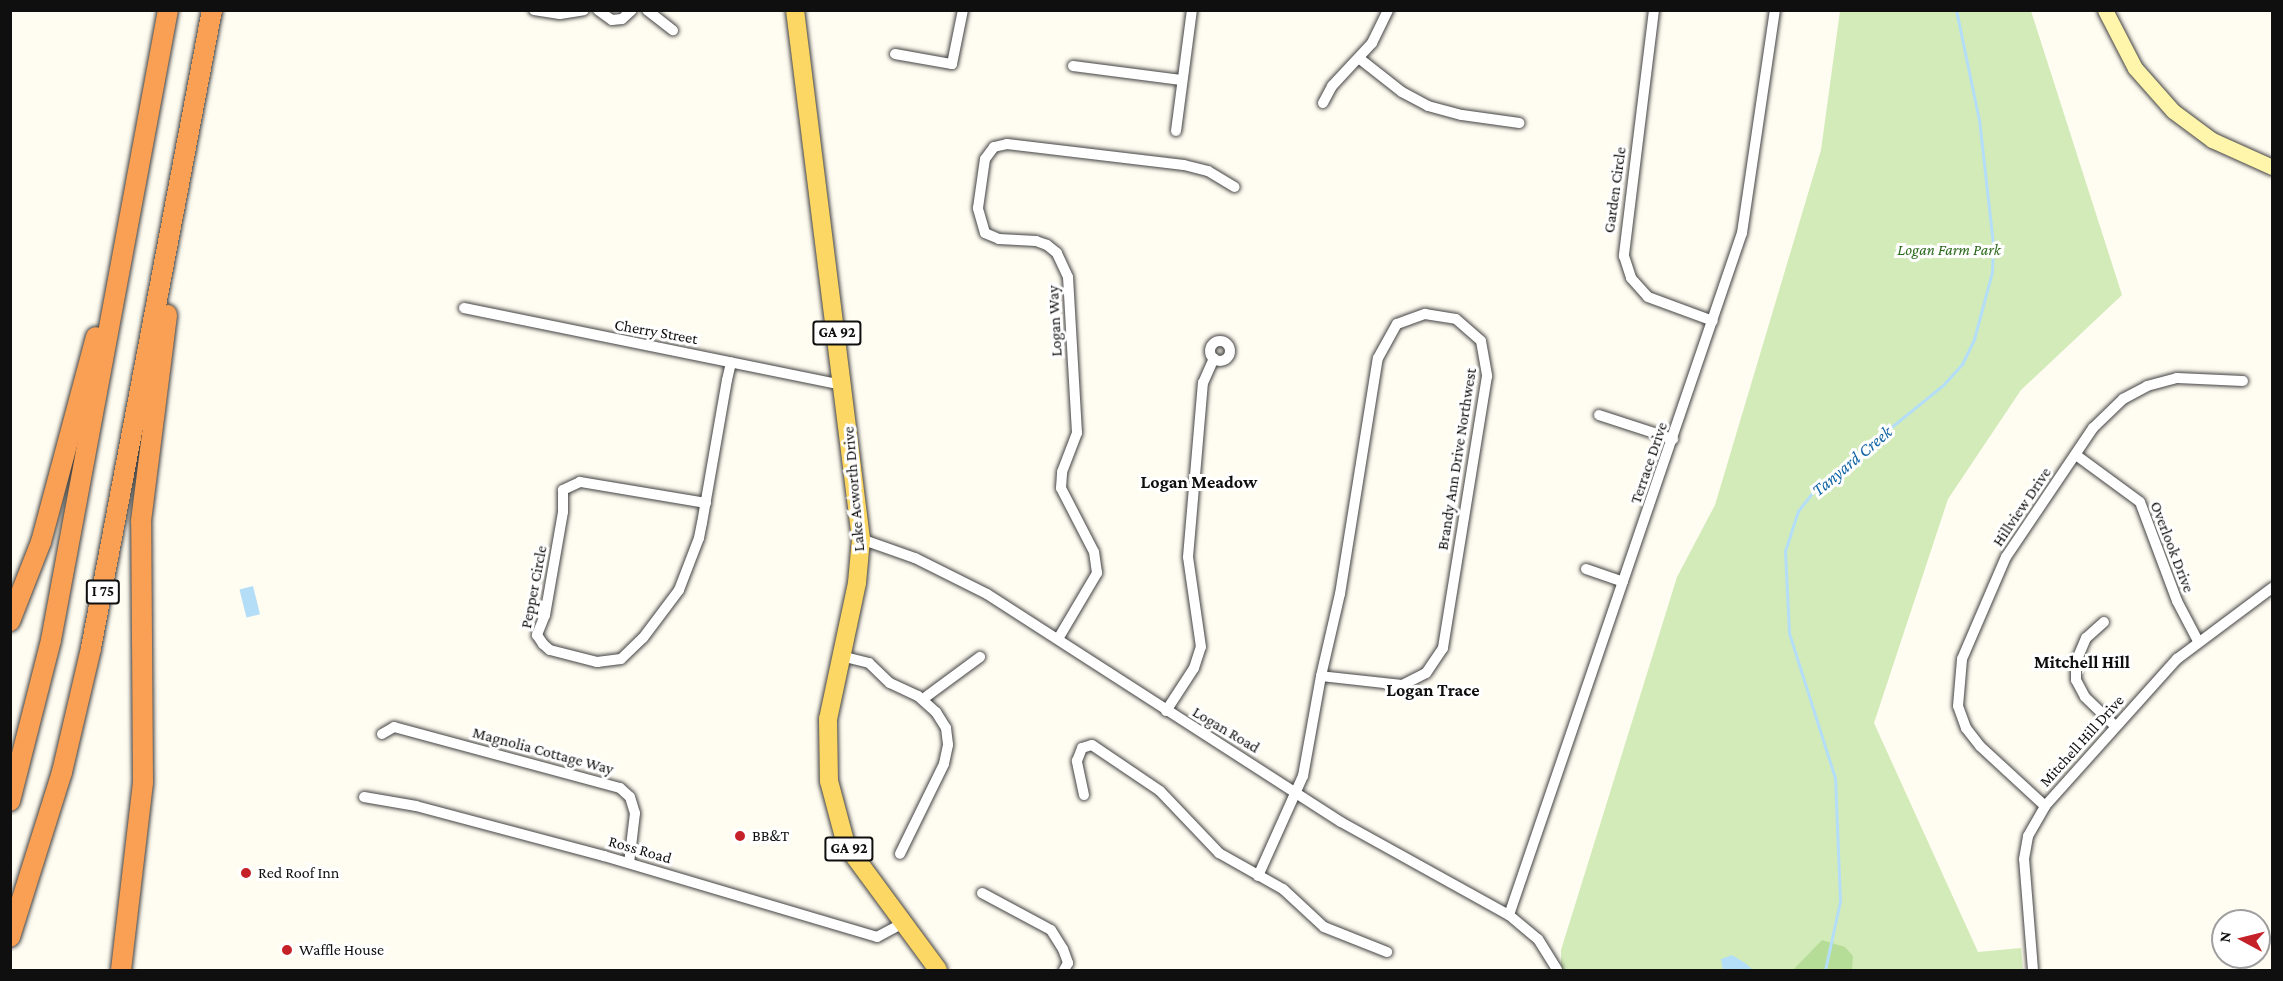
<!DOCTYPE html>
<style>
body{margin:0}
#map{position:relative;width:2283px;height:981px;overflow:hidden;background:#fffcf1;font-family:"Crimson Pro",serif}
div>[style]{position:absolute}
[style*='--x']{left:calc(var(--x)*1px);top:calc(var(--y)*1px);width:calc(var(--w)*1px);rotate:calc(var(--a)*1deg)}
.green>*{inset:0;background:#d3ebb9}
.forest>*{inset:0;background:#b6dd97}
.water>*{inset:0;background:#b4def8;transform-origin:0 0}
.stream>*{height:3px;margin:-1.5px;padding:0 1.5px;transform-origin:1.5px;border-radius:1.5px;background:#b4def8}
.roads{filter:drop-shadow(0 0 2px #424242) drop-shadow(0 0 2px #424242)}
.street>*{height:10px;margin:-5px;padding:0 5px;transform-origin:5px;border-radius:5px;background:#fff}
.street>.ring{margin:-5px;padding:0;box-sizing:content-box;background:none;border:10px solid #fff;border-radius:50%}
.secondary>*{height:15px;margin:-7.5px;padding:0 7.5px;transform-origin:7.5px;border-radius:7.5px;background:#fff6ac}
.primary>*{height:18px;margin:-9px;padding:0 9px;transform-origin:9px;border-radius:9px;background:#fdd763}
.highway>*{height:20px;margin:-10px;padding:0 10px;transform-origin:10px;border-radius:10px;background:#f9a055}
.dots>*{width:16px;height:16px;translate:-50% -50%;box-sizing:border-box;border:3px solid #fff;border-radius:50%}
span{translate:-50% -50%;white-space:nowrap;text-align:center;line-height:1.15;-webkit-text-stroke:6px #fff;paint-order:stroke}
.shield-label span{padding:2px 4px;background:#fff;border:2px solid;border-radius:4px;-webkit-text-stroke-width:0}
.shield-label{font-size:15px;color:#0f0f0f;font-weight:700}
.street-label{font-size:16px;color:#0f0f0f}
.park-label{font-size:16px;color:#2c6a1c;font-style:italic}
.poi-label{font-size:16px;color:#0f0f0f}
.left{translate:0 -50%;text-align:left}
.water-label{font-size:18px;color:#1366a6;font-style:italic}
.neighbourhood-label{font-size:18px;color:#0f0f0f;font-weight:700}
.frame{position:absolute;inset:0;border:12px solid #0f0f0f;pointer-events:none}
.north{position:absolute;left:2211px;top:909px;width:60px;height:60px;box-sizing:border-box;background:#fff;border:2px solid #9f9f9f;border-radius:50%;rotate:277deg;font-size:16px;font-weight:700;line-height:24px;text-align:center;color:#0f0f0f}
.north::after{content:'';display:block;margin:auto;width:21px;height:27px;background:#c52129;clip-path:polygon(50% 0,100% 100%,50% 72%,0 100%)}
</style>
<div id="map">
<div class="green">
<div style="clip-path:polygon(1840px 11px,2031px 11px,2122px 295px,2021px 390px,1948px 499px,1874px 723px,1978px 952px,2021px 948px,2023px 970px,1561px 970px,1561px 950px,1677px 577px,1715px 505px,1821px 150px)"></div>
</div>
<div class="forest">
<div style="clip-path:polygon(1822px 940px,1845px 947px,1853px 956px,1852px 970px,1793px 970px)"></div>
</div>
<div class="water">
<div style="left:253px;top:586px;width:29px;height:14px;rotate:76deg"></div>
<div style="clip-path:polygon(1732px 955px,1745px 963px,1753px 970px,1723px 970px,1721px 959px)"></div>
</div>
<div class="stream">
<div style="--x:1825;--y:970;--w:71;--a:-77.7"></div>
<div style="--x:1840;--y:901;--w:123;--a:-92.3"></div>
<div style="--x:1835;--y:778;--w:152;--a:-107.6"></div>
<div style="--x:1789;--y:633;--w:82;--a:-92.8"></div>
<div style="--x:1785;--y:551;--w:42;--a:-72"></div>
<div style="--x:1798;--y:511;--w:28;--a:-52"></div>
<div style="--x:1815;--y:489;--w:166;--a:-39.1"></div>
<div style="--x:1944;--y:384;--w:27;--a:-48"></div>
<div style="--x:1962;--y:364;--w:28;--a:-64"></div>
<div style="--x:1974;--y:339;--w:69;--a:-75"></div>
<div style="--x:1992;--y:272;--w:28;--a:-88"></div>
<div style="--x:1993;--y:244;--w:125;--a:-96.4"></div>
<div style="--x:1979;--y:120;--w:112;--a:-101.8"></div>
</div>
<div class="roads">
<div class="street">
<div style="--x:534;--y:10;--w:26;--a:9"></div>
<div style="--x:560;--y:14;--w:24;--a:-9"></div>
<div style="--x:598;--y:10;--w:17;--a:36"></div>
<div style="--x:612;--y:20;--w:10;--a:-6"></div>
<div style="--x:622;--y:19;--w:13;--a:-42"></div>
<div style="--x:647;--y:10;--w:33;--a:38"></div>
<div style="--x:1654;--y:10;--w:248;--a:97"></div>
<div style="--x:1624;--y:256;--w:23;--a:72"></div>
<div style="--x:1631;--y:278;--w:25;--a:48"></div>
<div style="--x:1648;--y:297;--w:69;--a:20.3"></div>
<div style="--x:895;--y:54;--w:58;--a:10"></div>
<div style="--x:952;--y:64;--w:55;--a:-78.5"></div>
<div style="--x:1360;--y:59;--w:53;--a:38.2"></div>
<div style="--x:1402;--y:92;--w:30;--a:28"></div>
<div style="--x:1428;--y:106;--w:35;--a:15"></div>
<div style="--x:1462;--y:115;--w:58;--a:8"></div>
<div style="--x:1073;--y:66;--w:109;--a:7.4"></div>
<div style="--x:1323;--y:103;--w:19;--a:-62"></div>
<div style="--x:1332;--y:86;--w:59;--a:-47.1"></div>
<div style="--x:1372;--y:43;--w:37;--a:-64"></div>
<div style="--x:1176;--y:131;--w:122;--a:-82.5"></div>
<div style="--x:464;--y:308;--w:388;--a:11.5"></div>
<div class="ring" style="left:1210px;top:341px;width:10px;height:10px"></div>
<div style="--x:1599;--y:415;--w:78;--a:18"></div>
<div style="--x:2076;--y:455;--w:79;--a:36.3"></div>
<div style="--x:2140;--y:502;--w:106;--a:69.5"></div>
<div style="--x:2177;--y:601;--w:45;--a:62.3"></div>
<div style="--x:706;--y:503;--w:128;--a:-170.5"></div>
<div style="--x:580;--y:482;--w:19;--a:155"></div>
<div style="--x:563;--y:490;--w:22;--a:90"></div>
<div style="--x:563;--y:512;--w:105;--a:99.9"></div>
<div style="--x:545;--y:615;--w:22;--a:112"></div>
<div style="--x:537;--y:635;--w:11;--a:56"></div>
<div style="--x:543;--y:644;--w:9;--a:41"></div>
<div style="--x:550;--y:650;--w:49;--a:14.3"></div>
<div style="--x:597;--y:662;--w:24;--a:-7"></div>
<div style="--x:621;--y:659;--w:30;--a:-44"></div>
<div style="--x:643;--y:638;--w:60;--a:-53.1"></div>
<div style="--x:679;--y:590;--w:56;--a:-69"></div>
<div style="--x:699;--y:538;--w:15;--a:-79"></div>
<div style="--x:702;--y:523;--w:145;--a:-80.1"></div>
<div style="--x:727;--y:380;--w:18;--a:-77"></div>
<div style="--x:861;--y:539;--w:57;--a:19.4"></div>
<div style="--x:915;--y:558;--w:80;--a:26.6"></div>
<div style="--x:987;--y:594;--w:421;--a:32.8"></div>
<div style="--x:1341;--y:822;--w:192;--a:29"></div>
<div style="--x:1509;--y:915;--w:38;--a:40"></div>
<div style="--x:1538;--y:939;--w:36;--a:58"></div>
<div style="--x:1586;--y:569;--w:39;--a:19"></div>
<div style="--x:2104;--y:622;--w:24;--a:138"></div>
<div style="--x:2086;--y:638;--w:26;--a:113"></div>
<div style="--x:2076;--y:662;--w:18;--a:90"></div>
<div style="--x:2076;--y:680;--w:19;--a:62"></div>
<div style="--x:2085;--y:697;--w:42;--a:44"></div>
<div style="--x:1058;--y:639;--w:77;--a:-59.4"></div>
<div style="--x:1097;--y:573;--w:21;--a:-98"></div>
<div style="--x:1094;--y:552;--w:72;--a:-117.3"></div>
<div style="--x:1061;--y:488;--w:16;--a:-86"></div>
<div style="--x:1062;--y:472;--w:42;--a:-69"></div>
<div style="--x:1077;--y:433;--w:156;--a:-93.3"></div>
<div style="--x:1068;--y:277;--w:26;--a:-115"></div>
<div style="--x:1057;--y:253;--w:13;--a:-141"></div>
<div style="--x:1047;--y:245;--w:12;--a:-160"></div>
<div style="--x:1036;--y:241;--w:37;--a:-177"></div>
<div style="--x:999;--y:239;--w:15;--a:-157"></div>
<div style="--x:985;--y:233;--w:26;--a:-106"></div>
<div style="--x:978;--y:208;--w:49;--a:-81.9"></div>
<div style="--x:985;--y:159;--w:15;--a:-53"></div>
<div style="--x:994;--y:147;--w:13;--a:-13"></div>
<div style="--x:1007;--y:144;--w:178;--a:6.8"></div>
<div style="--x:1184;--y:165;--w:25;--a:14"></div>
<div style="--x:1208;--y:171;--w:31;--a:31"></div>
<div style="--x:841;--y:656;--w:29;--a:14"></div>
<div style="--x:869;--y:663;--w:29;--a:44"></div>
<div style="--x:890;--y:683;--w:31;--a:25"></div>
<div style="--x:918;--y:696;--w:24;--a:42"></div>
<div style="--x:936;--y:712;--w:19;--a:58"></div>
<div style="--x:946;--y:728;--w:17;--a:83"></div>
<div style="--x:948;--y:745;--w:19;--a:102"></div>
<div style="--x:944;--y:764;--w:100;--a:116.1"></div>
<div style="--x:923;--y:699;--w:71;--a:-36.4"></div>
<div style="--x:1166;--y:711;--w:51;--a:-56.9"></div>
<div style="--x:1194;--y:668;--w:22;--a:-72"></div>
<div style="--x:1201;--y:647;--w:91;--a:-98.2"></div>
<div style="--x:1188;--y:557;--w:175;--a:-85.1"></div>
<div style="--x:1203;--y:383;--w:27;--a:-66"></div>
<div style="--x:382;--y:734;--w:14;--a:-30"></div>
<div style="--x:394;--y:727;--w:234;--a:15.1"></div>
<div style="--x:620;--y:788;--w:13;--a:42"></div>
<div style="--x:630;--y:797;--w:17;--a:73"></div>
<div style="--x:635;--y:813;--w:50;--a:96.8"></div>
<div style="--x:1084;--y:795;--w:35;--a:-102"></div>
<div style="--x:1077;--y:761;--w:14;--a:-69"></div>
<div style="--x:1082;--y:748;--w:10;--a:-17"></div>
<div style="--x:1092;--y:745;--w:82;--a:34.1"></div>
<div style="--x:1160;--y:791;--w:86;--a:46.4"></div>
<div style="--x:1219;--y:853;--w:73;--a:29.4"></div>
<div style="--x:1283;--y:889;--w:56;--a:42.8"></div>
<div style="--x:1324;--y:927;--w:68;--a:21.6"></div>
<div style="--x:364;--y:797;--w:53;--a:9.8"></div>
<div style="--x:416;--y:806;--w:195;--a:14.9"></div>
<div style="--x:604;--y:856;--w:285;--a:16.5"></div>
<div style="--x:877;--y:937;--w:30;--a:-28"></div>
<div style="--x:2045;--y:806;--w:88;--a:-137.3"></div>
<div style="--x:1980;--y:746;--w:23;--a:-128"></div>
<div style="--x:1966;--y:728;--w:23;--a:-110"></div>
<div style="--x:1958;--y:706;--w:47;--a:-85.1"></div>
<div style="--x:1962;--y:659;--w:111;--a:-66.7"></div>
<div style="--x:2006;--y:557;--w:156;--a:-56"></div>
<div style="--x:2093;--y:428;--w:42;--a:-44"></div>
<div style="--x:2123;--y:399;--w:27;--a:-28"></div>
<div style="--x:2147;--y:386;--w:31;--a:-15"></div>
<div style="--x:2177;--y:378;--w:66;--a:2.6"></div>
<div style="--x:1258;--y:876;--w:110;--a:-65.8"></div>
<div style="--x:1303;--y:776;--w:102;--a:-79.8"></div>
<div style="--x:1321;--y:676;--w:84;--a:-77"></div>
<div style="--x:1340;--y:594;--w:239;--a:-80.9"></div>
<div style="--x:1378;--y:358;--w:39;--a:-61"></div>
<div style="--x:1397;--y:324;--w:30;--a:-20"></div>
<div style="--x:1425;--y:314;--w:31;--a:9"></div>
<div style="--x:1456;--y:319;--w:33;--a:41"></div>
<div style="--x:1481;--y:341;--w:36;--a:80"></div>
<div style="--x:1487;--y:376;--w:276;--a:99.2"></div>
<div style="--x:1443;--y:648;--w:30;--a:124"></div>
<div style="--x:1426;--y:673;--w:27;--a:153"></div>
<div style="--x:1402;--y:685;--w:81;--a:-173.7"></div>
<div style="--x:982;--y:893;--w:78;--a:28.2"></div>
<div style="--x:1051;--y:930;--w:22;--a:58"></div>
<div style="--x:1063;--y:949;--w:15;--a:70"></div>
<div style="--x:1068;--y:963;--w:8;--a:120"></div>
<div style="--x:1509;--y:915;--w:721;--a:-71.14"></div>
<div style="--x:1742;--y:233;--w:225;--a:-81.6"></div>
<div style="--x:2033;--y:970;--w:111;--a:-94.6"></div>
<div style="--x:2024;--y:859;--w:23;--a:-80"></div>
<div style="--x:2028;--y:836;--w:34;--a:-60"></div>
<div style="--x:2045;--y:806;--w:198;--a:-48.1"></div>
<div style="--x:2177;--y:659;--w:119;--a:-36.8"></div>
</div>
<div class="secondary">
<div style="--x:2105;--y:10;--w:65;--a:62.7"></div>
<div style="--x:2135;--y:68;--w:57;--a:48.5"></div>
<div style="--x:2173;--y:111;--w:49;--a:36.6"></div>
<div style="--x:2212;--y:140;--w:66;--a:24.2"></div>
</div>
<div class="primary">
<div style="--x:795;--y:10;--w:533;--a:82.89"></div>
<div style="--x:861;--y:539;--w:44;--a:95.2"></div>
<div style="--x:857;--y:583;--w:139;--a:102"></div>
<div style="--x:828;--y:719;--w:62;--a:89.1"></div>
<div style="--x:829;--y:781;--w:66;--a:75.1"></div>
<div style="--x:846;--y:845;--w:155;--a:53.6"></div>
</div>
<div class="highway">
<div style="--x:10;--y:621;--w:85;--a:-68.6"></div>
<div style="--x:41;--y:542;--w:212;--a:-75"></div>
<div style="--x:10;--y:801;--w:166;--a:-75.7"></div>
<div style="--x:51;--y:640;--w:641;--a:-79.48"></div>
<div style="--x:10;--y:937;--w:173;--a:-72.5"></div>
<div style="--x:62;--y:772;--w:127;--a:-76.8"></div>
<div style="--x:91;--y:648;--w:649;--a:-79.26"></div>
<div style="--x:121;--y:970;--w:189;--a:-83.3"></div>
<div style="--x:143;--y:782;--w:261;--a:-90.4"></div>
<div style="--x:141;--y:521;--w:208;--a:-82.8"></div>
</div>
</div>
<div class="dots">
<div style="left:740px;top:836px;background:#c52129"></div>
<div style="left:246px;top:873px;background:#c52129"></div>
<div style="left:287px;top:950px;background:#c52129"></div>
</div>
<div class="shield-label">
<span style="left:837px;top:333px">GA 92</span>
<span style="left:103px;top:592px">I 75</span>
<span style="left:849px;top:849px">GA 92</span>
</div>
<div class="street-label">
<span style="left:1615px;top:190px;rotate:-82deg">Garden Circle</span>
<span style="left:1055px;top:321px;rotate:-93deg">Logan Way</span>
<span style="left:656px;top:332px;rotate:10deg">Cherry Street</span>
<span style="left:1457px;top:459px;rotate:-81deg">Brandy Ann Drive Northwest</span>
<span style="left:1649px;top:463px;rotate:-71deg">Terrace Drive</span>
<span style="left:854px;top:489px;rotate:-95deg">Lake Acworth Drive</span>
<span style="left:2022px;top:507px;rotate:-56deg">Hillview Drive</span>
<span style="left:2172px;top:547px;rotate:69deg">Overlook Drive</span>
<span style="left:534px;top:587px;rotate:-79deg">Pepper Circle</span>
<span style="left:1226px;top:730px;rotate:31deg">Logan Road</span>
<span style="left:2082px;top:741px;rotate:-48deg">Mitchell Hill Drive</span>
<span style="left:543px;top:751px;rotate:15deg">Magnolia Cottage Way</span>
<span style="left:640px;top:850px;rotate:16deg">Ross Road</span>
</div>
<div class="park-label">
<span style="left:1949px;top:250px">Logan Farm Park</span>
</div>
<div class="poi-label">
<span class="left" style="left:752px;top:836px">BB&amp;T</span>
<span class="left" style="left:258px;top:873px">Red Roof Inn</span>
<span class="left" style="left:299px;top:950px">Waffle House</span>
</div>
<div class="water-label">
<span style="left:1852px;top:461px;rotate:-40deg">Tanyard Creek</span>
</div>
<div class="neighbourhood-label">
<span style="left:1199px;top:482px">Logan Meadow</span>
<span style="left:2082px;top:662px">Mitchell Hill</span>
<span style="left:1433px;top:690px">Logan Trace</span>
</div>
<div class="frame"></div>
<div class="north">N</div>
</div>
